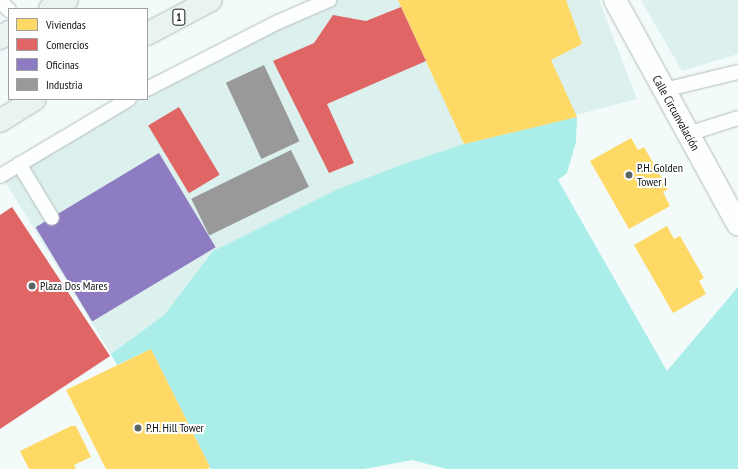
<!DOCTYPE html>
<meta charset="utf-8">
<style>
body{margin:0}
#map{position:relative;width:738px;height:469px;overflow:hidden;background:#f2fafa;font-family:"PT Sans Narrow",sans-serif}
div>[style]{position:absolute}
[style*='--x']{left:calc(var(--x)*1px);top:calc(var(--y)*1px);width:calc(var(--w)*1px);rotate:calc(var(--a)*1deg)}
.built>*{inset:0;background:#dcf0ee}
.forest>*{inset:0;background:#abede9}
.homes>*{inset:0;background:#ffd966}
.shops>*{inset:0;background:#e06666;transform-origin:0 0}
.offices>*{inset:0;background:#8e7cc3;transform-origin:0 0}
.industry>*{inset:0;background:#999;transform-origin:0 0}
.roads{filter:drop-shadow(0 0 1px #b5bcbc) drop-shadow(0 0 1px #b5bcbc)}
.service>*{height:14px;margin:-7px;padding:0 7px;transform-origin:7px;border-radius:7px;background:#fdfefe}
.minor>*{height:22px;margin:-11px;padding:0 11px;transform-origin:11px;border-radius:11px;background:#fdfefe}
.primary>*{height:22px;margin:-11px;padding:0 11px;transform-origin:11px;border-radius:11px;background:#e9f3f2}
.dots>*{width:11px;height:11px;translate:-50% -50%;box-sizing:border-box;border:2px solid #fff;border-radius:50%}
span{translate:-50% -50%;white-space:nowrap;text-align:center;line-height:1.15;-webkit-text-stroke:4px #fff;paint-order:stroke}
.shield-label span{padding:1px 3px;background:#fff;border:1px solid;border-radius:3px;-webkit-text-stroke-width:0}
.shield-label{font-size:11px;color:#0d1413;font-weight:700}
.street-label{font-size:12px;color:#0d1413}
.poi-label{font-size:12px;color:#0d1413}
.left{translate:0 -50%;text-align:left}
.legend{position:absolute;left:8px;top:8px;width:140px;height:92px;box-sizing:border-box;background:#fff;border:1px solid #9ea1a1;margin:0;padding:5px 7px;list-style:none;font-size:12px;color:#0d1413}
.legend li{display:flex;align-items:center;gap:8px;height:20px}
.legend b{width:20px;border:1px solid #9ea1a1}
</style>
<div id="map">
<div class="built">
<div style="clip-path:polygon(329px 0,599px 0,637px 99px,464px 144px,336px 190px,213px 251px,164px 315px,111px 354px,1px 175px,129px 99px,147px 99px,147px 89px)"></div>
<div style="clip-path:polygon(641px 0,738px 0,738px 54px,682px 71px)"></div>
</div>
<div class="forest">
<div style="clip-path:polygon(577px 117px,576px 142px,567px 173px,558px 180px,667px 371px,738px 287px,738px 469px,447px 469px,412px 460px,364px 469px,211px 469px,151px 349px,117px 365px,111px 354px,164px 315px,213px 251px,336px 190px,401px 165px,464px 144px)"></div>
</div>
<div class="homes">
<div style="clip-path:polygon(398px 0,566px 0,582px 44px,551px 60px,577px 117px,464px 144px)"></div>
<div style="clip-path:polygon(631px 138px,638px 150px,644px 147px,668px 189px,663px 192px,670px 206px,629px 229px,590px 161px)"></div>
<div style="clip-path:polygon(667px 226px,674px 239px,680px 236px,704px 278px,699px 281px,706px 294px,673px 313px,634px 245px)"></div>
<div style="clip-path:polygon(151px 349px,210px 467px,207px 469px,106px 469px,66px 390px)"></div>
<div style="clip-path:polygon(71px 426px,76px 426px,91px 457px,74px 465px,76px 469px,29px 469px,20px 451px)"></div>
</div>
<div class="shops">
<div style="clip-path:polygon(401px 7px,426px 61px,327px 104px,354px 163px,329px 173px,273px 61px,314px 43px,333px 15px,366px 21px)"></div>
<div style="left:179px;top:107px;width:79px;height:36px;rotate:59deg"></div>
<div style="clip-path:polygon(12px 207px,110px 356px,0 429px,0 215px)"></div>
</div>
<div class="offices">
<div style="left:159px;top:153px;width:110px;height:144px;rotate:59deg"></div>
</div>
<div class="industry">
<div style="left:264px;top:65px;width:84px;height:42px;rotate:65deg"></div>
<div style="left:291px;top:150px;width:41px;height:111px;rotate:64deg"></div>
</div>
<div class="roads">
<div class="service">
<div style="--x:0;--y:1;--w:13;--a:45"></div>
<div style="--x:147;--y:89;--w:147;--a:-27.1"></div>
<div style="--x:278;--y:22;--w:56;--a:-23.3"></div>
<div style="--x:664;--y:90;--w:76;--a:-13.7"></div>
<div style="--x:688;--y:134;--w:52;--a:-17.7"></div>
<div style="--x:19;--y:164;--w:63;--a:58.6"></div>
<div style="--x:0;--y:176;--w:150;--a:-30.8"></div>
</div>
<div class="minor">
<div style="--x:615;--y:0;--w:256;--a:61.3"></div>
</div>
<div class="primary">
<div style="--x:50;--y:9;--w:19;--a:-28"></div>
<div style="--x:147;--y:34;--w:72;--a:-28"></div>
<div style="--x:0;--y:38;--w:11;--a:-34"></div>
<div style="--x:0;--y:121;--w:41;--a:-32.2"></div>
</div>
</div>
<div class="dots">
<div style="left:629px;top:175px;background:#5d6464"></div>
<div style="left:32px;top:286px;background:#5d6464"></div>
<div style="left:138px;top:428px;background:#5d6464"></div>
</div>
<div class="shield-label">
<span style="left:179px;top:17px">1</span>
</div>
<div class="street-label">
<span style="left:676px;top:113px;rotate:61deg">Calle Circunvalación</span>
</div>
<div class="poi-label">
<span class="left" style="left:637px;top:175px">P.H. Golden<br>Tower I</span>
<span class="left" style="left:40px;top:286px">Plaza Dos Mares</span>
<span class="left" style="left:146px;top:428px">P.H. Hill Tower</span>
</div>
<ul class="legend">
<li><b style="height:11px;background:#ffd966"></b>Viviendas</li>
<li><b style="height:11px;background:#e06666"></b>Comercios</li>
<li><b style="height:11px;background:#8e7cc3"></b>Oficinas</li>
<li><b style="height:11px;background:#999"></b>Industria</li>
</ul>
</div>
